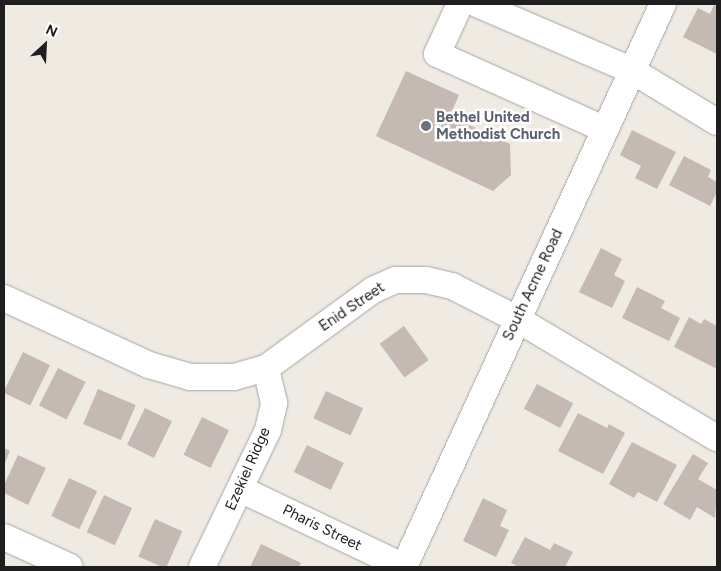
<!DOCTYPE html>
<style>
body{margin:0}
#map{position:relative;width:721px;height:571px;overflow:hidden;background:#efebe3;font-family:Figtree,sans-serif}
div>[style]{position:absolute}
[style*='--x']{left:calc(var(--x)*1px);top:calc(var(--y)*1px);width:calc(var(--w)*1px);rotate:calc(var(--a)*1deg)}
.building>*{inset:0;background:#c4bab3;transform-origin:0 0}
.roads{filter:drop-shadow(0 0 1px #a5a5a5) drop-shadow(0 0 1px #a5a5a5)}
.minor>*{height:26px;margin:-13px;padding:0 13px;transform-origin:13px;border-radius:13px;background:#fff}
.dots>*{width:14px;height:14px;translate:-50% -50%;box-sizing:border-box;border:2px solid #fff;border-radius:50%}
span{translate:-50% -50%;white-space:nowrap;text-align:center;line-height:1.15;-webkit-text-stroke:5px #fff;paint-order:stroke}
.worship-label{font-size:15px;color:#5b616d;font-weight:700}
.left{translate:0 -50%;text-align:left}
.street-label{font-size:15px;color:#1e1e1e}
.frame{position:absolute;inset:0;border:5px solid #1e1e1e;pointer-events:none}
.north{position:absolute;left:20px;top:20px;width:50px;height:50px;-webkit-text-stroke:4px #fff;paint-order:stroke;rotate:25deg;font-size:14px;font-weight:700;line-height:20px;text-align:center;color:#1e1e1e}
.north::after{content:'';display:block;margin:auto;width:18px;height:22px;background:#1e1e1e;clip-path:polygon(50% 0,100% 100%,50% 72%,0 100%)}
</style>
<div id="map">
<div class="building">
<div style="clip-path:polygon(714px 5px,717px 6px,717px 54px,683px 37px,698px 8px,710px 14px)"></div>
<div style="clip-path:polygon(406px 71px,459px 95px,450px 116px,510px 144px,511px 175px,493px 191px,376px 136px)"></div>
<div style="clip-path:polygon(632px 130px,676px 152px,657px 189px,635px 178px,641px 166px,620px 155px)"></div>
<div style="clip-path:polygon(684px 156px,711px 170px,708px 177px,717px 182px,717px 192px,710px 206px,669px 185px)"></div>
<div style="clip-path:polygon(601px 248px,622px 259px,614px 275px,625px 281px,612px 308px,579px 292px)"></div>
<div style="clip-path:polygon(637px 287px,665px 301px,661px 308px,680px 318px,669px 341px,622px 318px)"></div>
<div style="clip-path:polygon(689px 317px,701px 324px,704px 319px,717px 326px,717px 369px,674px 347px)"></div>
<div style="left:404px;top:326px;width:42px;height:30px;rotate:54deg"></div>
<div style="left:23px;top:352px;width:30px;height:45px;rotate:26deg"></div>
<div style="left:58px;top:368px;width:31px;height:42px;rotate:27deg"></div>
<div style="left:537px;top:384px;width:41px;height:28px;rotate:28deg"></div>
<div style="left:98px;top:389px;width:41px;height:38px;rotate:23deg"></div>
<div style="left:326px;top:391px;width:41px;height:30px;rotate:25deg"></div>
<div style="left:145px;top:408px;width:30px;height:41px;rotate:26deg"></div>
<div style="clip-path:polygon(578px 413px,607px 428px,609px 424px,625px 433px,603px 474px,558px 451px)"></div>
<div style="left:202px;top:417px;width:30px;height:42px;rotate:26deg"></div>
<div style="clip-path:polygon(632px 442px,677px 465px,657px 502px,638px 492px,634px 498px,609px 484px)"></div>
<div style="left:307px;top:445px;width:41px;height:30px;rotate:26deg"></div>
<div style="clip-path:polygon(4px 448px,10px 451px,4px 465px)"></div>
<div style="clip-path:polygon(693px 454px,708px 463px,698px 479px,717px 490px,715px 518px,697px 507px,690px 520px,663px 504px)"></div>
<div style="clip-path:polygon(18px 455px,46px 468px,28px 505px,4px 493px,4px 485px)"></div>
<div style="left:69px;top:478px;width:31px;height:42px;rotate:25deg"></div>
<div style="left:104px;top:495px;width:31px;height:41px;rotate:25deg"></div>
<div style="clip-path:polygon(483px 498px,507px 510px,500px 526px,509px 530px,496px 557px,463px 541px)"></div>
<div style="left:155px;top:519px;width:30px;height:41px;rotate:24deg"></div>
<div style="clip-path:polygon(525px 537px,550px 550px,554px 543px,573px 552px,565px 567px,519px 567px,511px 563px)"></div>
<div style="clip-path:polygon(261px 544px,301px 563px,299px 567px,250px 567px)"></div>
</div>
<div class="roads">
<div class="minor">
<div style="--x:460;--y:4;--w:55;--a:114.7"></div>
<div style="--x:437;--y:54;--w:183;--a:24.2"></div>
<div style="--x:477;--y:4;--w:168;--a:23.2"></div>
<div style="--x:631;--y:70;--w:100;--a:31.2"></div>
<div style="--x:4;--y:298;--w:160;--a:24.8"></div>
<div style="--x:149;--y:365;--w:43;--a:16.3"></div>
<div style="--x:190;--y:377;--w:44;--a:0"></div>
<div style="--x:234;--y:377;--w:33;--a:-16"></div>
<div style="--x:266;--y:368;--w:132;--a:-36.1"></div>
<div style="--x:373;--y:290;--w:24;--a:-24"></div>
<div style="--x:395;--y:280;--w:31;--a:0"></div>
<div style="--x:426;--y:280;--w:27;--a:13"></div>
<div style="--x:452;--y:286;--w:73;--a:26.9"></div>
<div style="--x:517;--y:319;--w:233;--a:30.8"></div>
<div style="--x:240;--y:489;--w:182;--a:25.4"></div>
<div style="--x:4;--y:537;--w:72;--a:24.4"></div>
<div style="--x:202;--y:567;--w:152;--a:-64.3"></div>
<div style="--x:268;--y:430;--w:28;--a:-77"></div>
<div style="--x:274;--y:403;--w:36;--a:-103"></div>
<div style="--x:404;--y:567;--w:620;--a:-65.3"></div>
</div>
</div>
<div class="dots">
<div style="left:426px;top:126px;background:#6b7280"></div>
</div>
<div class="worship-label">
<span class="left" style="left:436px;top:126px">Bethel United<br>Methodist Church</span>
</div>
<div class="street-label">
<span style="left:533px;top:285px;rotate:-65deg">South Acme Road</span>
<span style="left:352px;top:307px;rotate:-34deg">Enid Street</span>
<span style="left:248px;top:469px;rotate:-66deg">Ezekiel Ridge</span>
<span style="left:322px;top:528px;rotate:26deg">Pharis Street</span>
</div>
<div class="frame"></div>
<div class="north">N</div>
</div>
